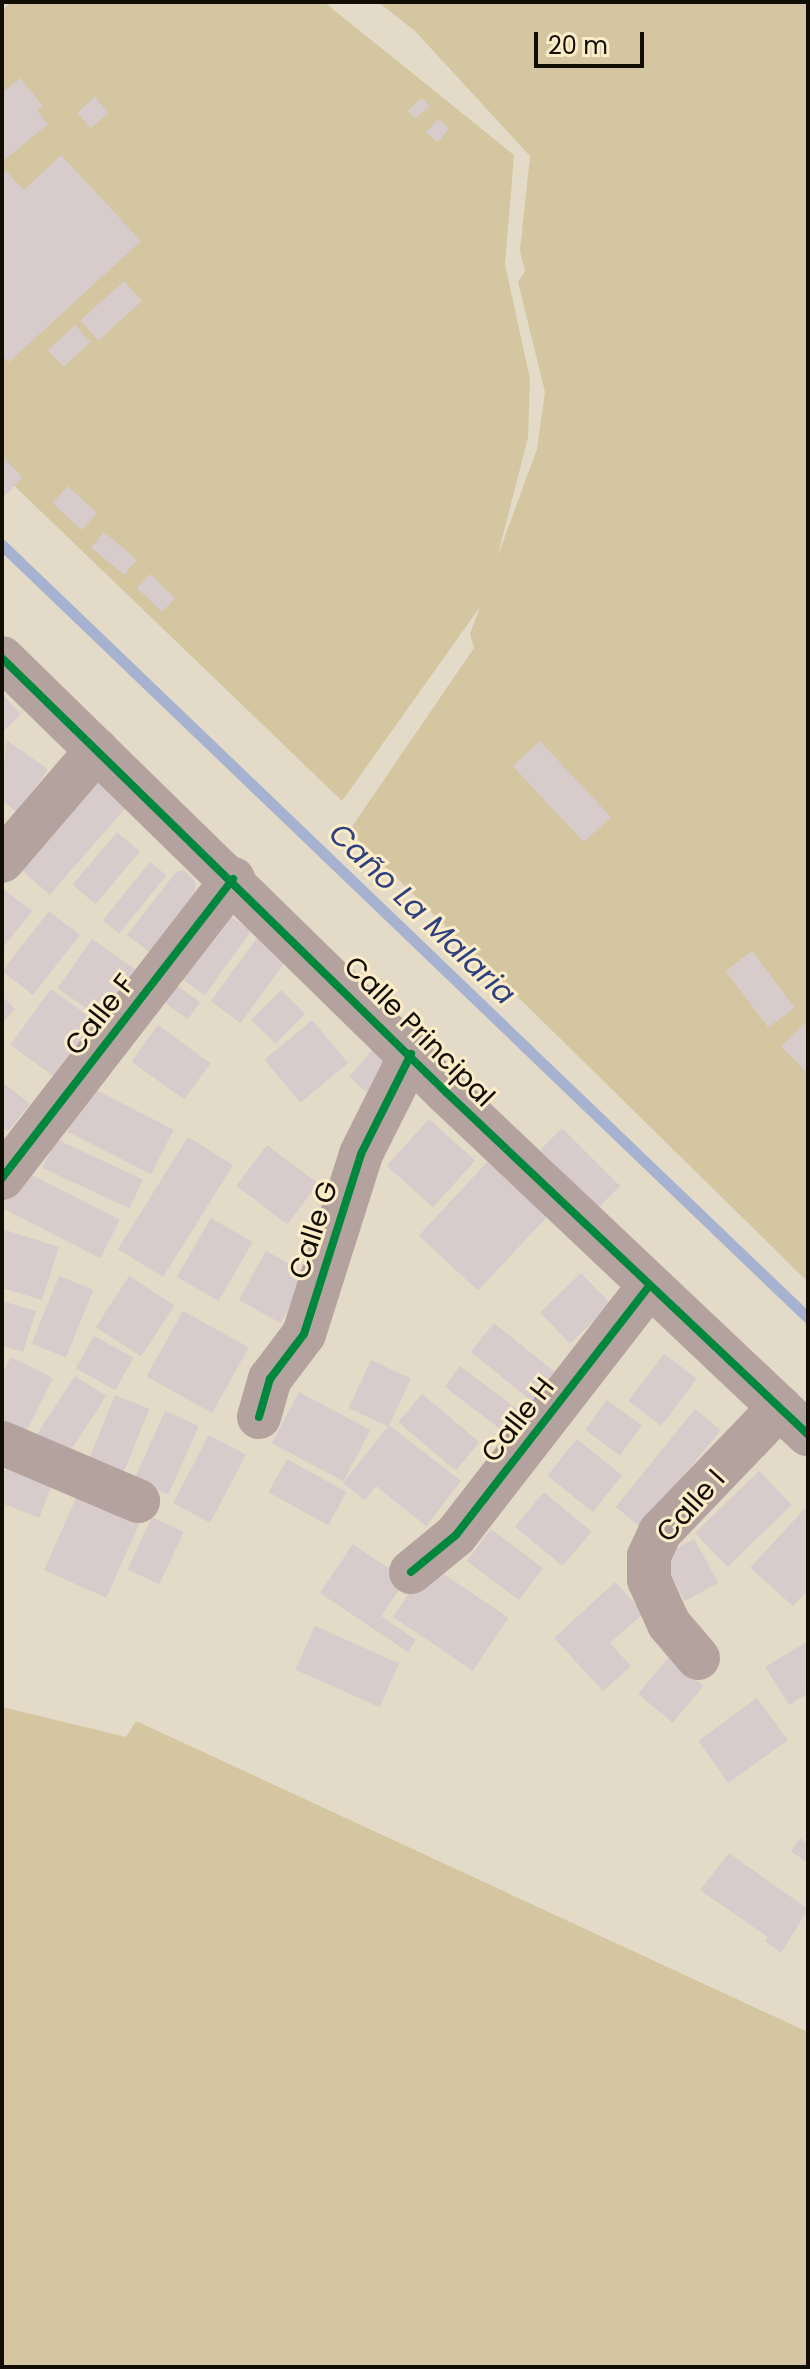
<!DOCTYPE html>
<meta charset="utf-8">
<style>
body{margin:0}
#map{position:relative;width:810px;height:2369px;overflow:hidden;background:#e3dbc8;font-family:Poppins,sans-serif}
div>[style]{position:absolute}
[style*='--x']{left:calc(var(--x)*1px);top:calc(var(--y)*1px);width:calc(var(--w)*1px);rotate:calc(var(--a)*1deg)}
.green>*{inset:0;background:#d4c6a1}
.stream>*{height:11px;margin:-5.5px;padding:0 5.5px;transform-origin:5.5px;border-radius:5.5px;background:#a6b2d0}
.building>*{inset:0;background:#d8cbcb;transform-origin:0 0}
.street>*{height:44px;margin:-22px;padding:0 22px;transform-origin:22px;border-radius:22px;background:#b3a29e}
.cycleway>*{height:8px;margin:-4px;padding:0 4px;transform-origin:4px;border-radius:4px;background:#00873e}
span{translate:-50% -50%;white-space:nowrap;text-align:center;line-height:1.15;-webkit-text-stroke:6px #fcedc8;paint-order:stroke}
.street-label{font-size:28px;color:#120d03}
.water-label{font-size:30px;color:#2d4080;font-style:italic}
.frame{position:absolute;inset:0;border:4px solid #120d03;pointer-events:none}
.scale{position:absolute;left:534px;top:32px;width:110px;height:36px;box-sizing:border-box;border:4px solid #120d03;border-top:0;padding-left:10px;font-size:24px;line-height:28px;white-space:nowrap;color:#120d03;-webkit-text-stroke:6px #fcedc8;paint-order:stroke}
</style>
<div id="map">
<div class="green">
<div style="clip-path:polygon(11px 2px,324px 2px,514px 155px,505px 264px,530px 379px,528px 438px,497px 558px,537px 449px,545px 392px,518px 282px,525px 271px,520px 251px,530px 156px,415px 31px,378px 2px,808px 2px,808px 1282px,349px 831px,474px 648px,470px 634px,480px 607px,342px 801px,2px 474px,2px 10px)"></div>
<div style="clip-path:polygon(2px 1707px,126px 1737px,136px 1721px,808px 2032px,808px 2367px,2px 2367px)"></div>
</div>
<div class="stream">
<div style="--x:2;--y:545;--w:1117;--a:43.8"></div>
</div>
<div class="building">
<div style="clip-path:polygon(20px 78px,43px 106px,37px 110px,48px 124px,2px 162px,2px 93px)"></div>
<div style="left:95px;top:97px;width:21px;height:24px;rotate:49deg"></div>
<div style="left:422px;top:98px;width:11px;height:19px;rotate:49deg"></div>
<div style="left:438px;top:119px;width:15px;height:18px;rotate:42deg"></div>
<div style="clip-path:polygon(61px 155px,141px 241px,9px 362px,2px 355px,2px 175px,6px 171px,24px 190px)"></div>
<div style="left:124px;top:281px;width:27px;height:59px;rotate:48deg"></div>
<div style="left:75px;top:325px;width:23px;height:37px;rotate:47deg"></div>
<div style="clip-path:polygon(2px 456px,23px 478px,2px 498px)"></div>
<div style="left:68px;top:486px;width:40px;height:23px;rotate:43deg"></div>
<div style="left:104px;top:532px;width:43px;height:20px;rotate:40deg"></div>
<div style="left:150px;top:574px;width:35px;height:19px;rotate:44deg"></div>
<div style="clip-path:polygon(2px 694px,21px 714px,2px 733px)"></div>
<div style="clip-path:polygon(6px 740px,48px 769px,18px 813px,2px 801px)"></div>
<div style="left:540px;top:741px;width:104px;height:37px;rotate:47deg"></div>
<div style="left:97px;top:778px;width:41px;height:119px;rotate:41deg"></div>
<div style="left:117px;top:832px;width:30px;height:69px;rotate:40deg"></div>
<div style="left:150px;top:862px;width:21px;height:75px;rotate:39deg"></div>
<div style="clip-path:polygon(184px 870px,195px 882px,195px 897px,151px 953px,127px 935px,176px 872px)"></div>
<div style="clip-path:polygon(2px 888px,32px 911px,2px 949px)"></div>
<div style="left:49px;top:911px;width:39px;height:76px;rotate:38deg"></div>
<div style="left:226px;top:913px;width:31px;height:79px;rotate:36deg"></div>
<div style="left:259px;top:935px;width:37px;height:82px;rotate:36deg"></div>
<div style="left:92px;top:939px;width:57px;height:60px;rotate:35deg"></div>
<div style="left:752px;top:951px;width:71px;height:33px;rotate:53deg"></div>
<div style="left:173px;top:983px;width:33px;height:21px;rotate:35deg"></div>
<div style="left:51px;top:989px;width:56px;height:69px;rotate:36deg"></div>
<div style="left:281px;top:990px;width:34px;height:42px;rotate:45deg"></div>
<div style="clip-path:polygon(2px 996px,15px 1009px,2px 1023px)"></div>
<div style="left:312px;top:1020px;width:56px;height:62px;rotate:50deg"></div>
<div style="clip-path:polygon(808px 1021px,808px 1074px,781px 1046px)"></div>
<div style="left:158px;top:1025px;width:65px;height:45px;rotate:36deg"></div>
<div style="left:374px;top:1048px;width:28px;height:38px;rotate:41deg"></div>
<div style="clip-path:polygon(2px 1082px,30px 1104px,8px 1131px,2px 1126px)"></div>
<div style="left:90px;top:1087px;width:94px;height:50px;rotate:27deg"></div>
<div style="left:429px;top:1119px;width:62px;height:63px;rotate:42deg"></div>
<div style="left:562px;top:1128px;width:82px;height:31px;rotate:45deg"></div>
<div style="left:188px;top:1137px;width:53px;height:132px;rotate:32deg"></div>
<div style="left:56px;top:1139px;width:96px;height:32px;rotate:25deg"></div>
<div style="left:267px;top:1145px;width:64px;height:51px;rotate:37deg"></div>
<div style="left:491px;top:1158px;width:81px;height:106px;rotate:43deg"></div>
<div style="left:20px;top:1169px;width:112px;height:43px;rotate:27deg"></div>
<div style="left:211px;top:1218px;width:48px;height:68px;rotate:30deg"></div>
<div style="clip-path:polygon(2px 1229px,59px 1247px,42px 1300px,2px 1288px)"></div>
<div style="left:266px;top:1251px;width:48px;height:56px;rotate:29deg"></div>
<div style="left:581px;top:1273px;width:43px;height:57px;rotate:46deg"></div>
<div style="left:59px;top:1276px;width:37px;height:73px;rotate:22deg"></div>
<div style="left:129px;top:1276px;width:54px;height:61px;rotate:33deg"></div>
<div style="clip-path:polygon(2px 1301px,36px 1311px,23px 1352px,2px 1346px)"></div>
<div style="left:183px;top:1311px;width:75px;height:75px;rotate:29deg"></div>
<div style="left:494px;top:1323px;width:79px;height:37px;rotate:39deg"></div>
<div style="left:94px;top:1336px;width:45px;height:37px;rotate:29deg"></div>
<div style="left:664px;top:1354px;width:41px;height:59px;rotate:37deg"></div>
<div style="clip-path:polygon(11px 1357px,53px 1378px,22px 1440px,2px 1430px,2px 1374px)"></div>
<div style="left:371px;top:1360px;width:44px;height:53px;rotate:25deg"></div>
<div style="left:460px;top:1366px;width:73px;height:26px;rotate:37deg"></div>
<div style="left:75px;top:1376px;width:37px;height:74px;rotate:33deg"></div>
<div style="left:299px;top:1392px;width:81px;height:58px;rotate:28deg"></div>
<div style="left:422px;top:1394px;width:75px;height:37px;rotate:40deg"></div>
<div style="left:115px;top:1395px;width:37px;height:74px;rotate:22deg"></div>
<div style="left:607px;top:1400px;width:43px;height:37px;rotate:36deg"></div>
<div style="left:695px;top:1409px;width:33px;height:126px;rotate:39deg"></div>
<div style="left:165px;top:1411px;width:37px;height:75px;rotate:24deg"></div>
<div style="clip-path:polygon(389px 1425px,461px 1481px,426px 1526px,376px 1486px,365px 1500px,343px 1483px)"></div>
<div style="left:209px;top:1435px;width:42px;height:77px;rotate:28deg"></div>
<div style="left:577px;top:1439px;width:58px;height:47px;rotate:39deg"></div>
<div style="clip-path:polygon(6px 1459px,55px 1478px,39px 1518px,2px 1503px)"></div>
<div style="left:287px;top:1459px;width:68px;height:38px;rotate:29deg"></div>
<div style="left:759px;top:1471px;width:47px;height:89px;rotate:46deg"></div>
<div style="left:544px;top:1492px;width:62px;height:45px;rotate:40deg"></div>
<div style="left:77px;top:1496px;width:68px;height:81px;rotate:24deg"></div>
<div style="clip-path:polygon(808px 1505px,808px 1590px,793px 1606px,750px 1568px)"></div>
<div style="left:152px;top:1517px;width:35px;height:58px;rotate:25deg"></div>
<div style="left:491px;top:1529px;width:65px;height:40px;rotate:37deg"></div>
<div style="left:694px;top:1539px;width:50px;height:38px;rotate:61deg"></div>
<div style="clip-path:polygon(353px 1544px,406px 1580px,381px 1616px,416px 1640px,408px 1652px,320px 1593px)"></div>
<div style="left:429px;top:1564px;width:96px;height:64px;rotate:34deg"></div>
<div style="clip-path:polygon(615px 1582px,644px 1613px,610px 1643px,631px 1666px,603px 1691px,554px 1638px)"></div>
<div style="left:315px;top:1626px;width:92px;height:48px;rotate:24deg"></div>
<div style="clip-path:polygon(808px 1641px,808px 1693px,789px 1705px,765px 1667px)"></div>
<div style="left:669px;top:1657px;width:45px;height:48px;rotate:40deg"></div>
<div style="left:757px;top:1698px;width:52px;height:73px;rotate:54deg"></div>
<div style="clip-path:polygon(800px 1838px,808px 1844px,806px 1862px,791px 1851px)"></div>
<div style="clip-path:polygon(729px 1853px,808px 1909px,781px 1953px,765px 1941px,768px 1937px,700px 1890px)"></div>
</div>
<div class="street">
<div style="--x:2;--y:658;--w:622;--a:44.35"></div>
<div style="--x:447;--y:1093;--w:497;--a:43.4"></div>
<div style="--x:2;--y:861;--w:146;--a:-49.4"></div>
<div style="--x:2;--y:1178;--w:378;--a:-52.3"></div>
<div style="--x:259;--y:1417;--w:40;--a:-74"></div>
<div style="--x:270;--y:1379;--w:56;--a:-52.9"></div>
<div style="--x:304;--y:1334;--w:189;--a:-72.4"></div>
<div style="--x:361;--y:1154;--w:112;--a:-63.4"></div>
<div style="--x:2;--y:1443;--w:148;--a:23.1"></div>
<div style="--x:411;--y:1572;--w:58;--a:-39.4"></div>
<div style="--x:456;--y:1535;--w:315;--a:-52.2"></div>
<div style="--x:698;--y:1658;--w:45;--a:-130.5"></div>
<div style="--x:669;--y:1624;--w:48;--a:-114.4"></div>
<div style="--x:649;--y:1580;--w:24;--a:-90"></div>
<div style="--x:649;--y:1556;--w:26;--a:-65"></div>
<div style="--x:660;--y:1532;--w:173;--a:-46.2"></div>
</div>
<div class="cycleway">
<div style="--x:2;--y:658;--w:622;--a:44.35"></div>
<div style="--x:447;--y:1093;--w:497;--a:43.4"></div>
<div style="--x:2;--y:1178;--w:378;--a:-52.3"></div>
<div style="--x:259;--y:1417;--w:40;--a:-74"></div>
<div style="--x:270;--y:1379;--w:56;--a:-52.9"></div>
<div style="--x:304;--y:1334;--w:189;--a:-72.4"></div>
<div style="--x:361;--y:1154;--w:112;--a:-63.4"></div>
<div style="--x:411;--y:1572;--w:58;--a:-39.4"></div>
<div style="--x:456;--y:1535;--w:315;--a:-52.2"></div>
</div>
<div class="street-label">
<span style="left:100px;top:1015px;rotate:-52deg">Calle F</span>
<span style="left:419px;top:1032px;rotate:45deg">Calle Principal</span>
<span style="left:314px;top:1230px;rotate:-72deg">Calle G</span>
<span style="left:518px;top:1420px;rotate:-52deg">Calle H</span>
<span style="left:691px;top:1506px;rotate:-48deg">Calle I</span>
</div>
<div class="water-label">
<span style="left:422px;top:914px;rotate:44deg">Caño La Malaria</span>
</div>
<div class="frame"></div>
<div class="scale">20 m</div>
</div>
